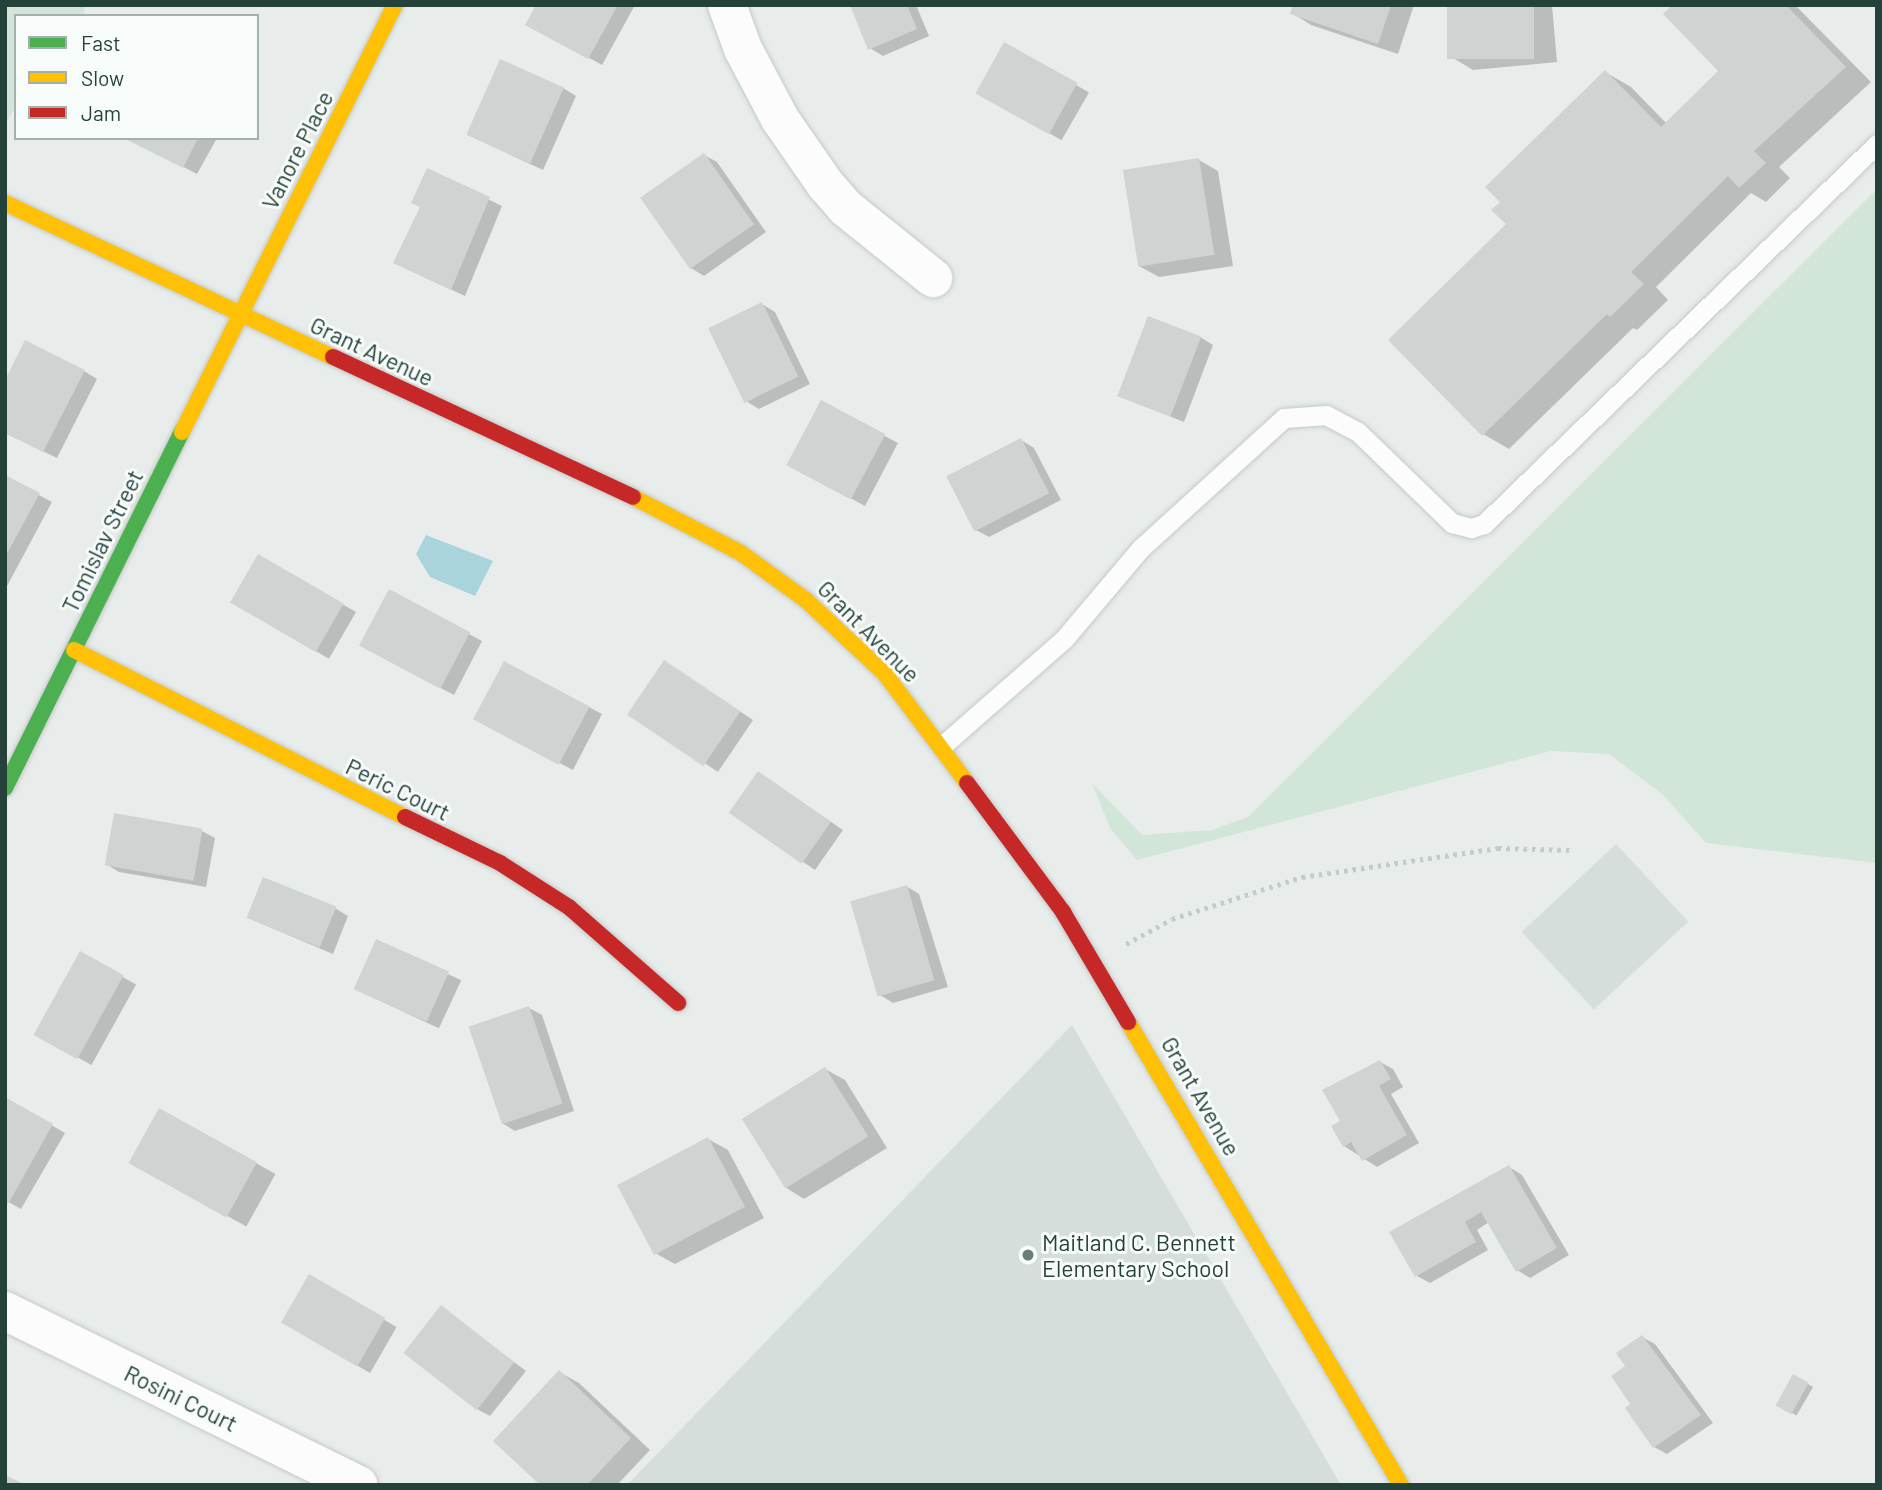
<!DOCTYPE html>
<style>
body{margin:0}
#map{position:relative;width:1882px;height:1490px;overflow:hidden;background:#e8edeb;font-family:Barlow,sans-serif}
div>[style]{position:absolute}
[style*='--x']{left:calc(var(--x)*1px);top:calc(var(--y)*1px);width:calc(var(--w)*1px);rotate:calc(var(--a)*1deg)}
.built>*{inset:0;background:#d6dedb;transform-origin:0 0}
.green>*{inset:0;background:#d1e6d8}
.water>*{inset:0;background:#a9d4db}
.shadow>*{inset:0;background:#0003;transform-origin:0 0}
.building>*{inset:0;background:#cfd4d2;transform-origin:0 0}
.path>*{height:4.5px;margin-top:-2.25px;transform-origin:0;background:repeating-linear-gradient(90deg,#c3ccca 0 3.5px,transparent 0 8.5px)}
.roads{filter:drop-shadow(0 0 2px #c5cac8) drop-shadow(0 0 2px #c5cac8)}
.lane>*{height:19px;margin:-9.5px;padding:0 9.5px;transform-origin:9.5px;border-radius:9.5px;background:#fcfcfc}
.street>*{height:38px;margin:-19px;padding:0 19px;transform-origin:19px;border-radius:19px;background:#fcfcfc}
.fast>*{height:16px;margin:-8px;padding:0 8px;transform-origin:8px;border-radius:8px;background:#4caf50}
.slow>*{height:16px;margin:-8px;padding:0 8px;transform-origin:8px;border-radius:8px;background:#ffc107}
.jam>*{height:16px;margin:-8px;padding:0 8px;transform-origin:8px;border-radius:8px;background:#c62828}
.dots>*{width:19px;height:19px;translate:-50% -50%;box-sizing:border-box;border:4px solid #f7fbf9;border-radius:50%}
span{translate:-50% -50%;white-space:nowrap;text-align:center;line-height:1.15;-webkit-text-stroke:6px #f7fbf9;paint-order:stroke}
.street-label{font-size:23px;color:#24423a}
.poi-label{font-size:23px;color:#24423a}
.left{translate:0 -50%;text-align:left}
.frame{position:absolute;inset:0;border:7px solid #24423a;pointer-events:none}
.legend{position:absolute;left:14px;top:14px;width:245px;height:126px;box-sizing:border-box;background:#f7fbf9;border:2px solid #a3b1ad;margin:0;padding:9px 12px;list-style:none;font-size:21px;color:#24423a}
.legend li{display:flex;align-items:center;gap:14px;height:35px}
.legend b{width:35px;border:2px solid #a3b1ad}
</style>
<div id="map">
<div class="built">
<div style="left:1616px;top:844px;width:106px;height:129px;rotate:47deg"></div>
<div style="clip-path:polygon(1072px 1025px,1341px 1485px,627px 1485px)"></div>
</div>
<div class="green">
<div style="clip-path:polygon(5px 5px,85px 5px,84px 16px,16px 16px,16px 107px,5px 123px)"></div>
<div style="clip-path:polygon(1877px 189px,1877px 863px,1706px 843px,1662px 794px,1609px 754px,1551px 751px,1137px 860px,1110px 828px,1092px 783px,1142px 835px,1212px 830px,1248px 817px)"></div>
</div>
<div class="water">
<div style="clip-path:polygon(426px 535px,493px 561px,475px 596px,430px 577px,416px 554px)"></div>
</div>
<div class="shadow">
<div style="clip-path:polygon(538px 5px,635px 5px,602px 65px,528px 24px)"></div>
<div style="clip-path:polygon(851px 5px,916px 5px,929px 36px,883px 56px,870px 48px)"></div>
<div style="clip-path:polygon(1295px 5px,1414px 5px,1398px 54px,1311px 25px,1292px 13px)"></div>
<div style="clip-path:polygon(1449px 5px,1552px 5px,1557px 62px,1473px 70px,1453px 58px)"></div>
<div style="clip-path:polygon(1675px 5px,1795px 5px,1871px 82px,1779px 167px,1790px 178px,1766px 202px,1751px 193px,1656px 287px,1668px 300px,1637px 330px,1633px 328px,1509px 449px,1483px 434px,1508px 224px,1605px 72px,1631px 87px,1666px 123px,1721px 71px)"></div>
<div style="left:1005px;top:44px;width:97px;height:55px;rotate:30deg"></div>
<div style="clip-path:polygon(563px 88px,576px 96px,543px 170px,468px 135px)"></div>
<div style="clip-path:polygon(128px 138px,217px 138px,197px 174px)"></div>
<div style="clip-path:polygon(704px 155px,717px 162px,766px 232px,704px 276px,691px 268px,643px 199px)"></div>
<div style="clip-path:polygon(1199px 160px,1218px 171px,1233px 266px,1159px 277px,1139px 266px)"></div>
<div style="clip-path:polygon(428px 170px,502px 206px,465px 296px,409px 270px)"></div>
<div style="clip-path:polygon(762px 304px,775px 312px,810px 384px,759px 409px,746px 401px)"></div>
<div style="clip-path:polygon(1200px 337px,1213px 345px,1184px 422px,1120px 396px)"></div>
<div style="clip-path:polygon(84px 371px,97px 379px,57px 458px,5px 433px)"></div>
<div style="clip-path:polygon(822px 403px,898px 443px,865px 506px,802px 472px)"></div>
<div style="clip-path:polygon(1021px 440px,1034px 448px,1061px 500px,989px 537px,976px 530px)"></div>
<div style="clip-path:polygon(5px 477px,52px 502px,6px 588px,5px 587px)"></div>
<div style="left:259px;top:556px;width:112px;height:54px;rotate:30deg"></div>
<div style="clip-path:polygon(390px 591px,482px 641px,454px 695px,374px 653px)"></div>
<div style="clip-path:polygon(677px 669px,753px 720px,718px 772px,630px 714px)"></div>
<div style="clip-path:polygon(589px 707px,602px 714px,573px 770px,488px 726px)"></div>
<div style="clip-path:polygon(771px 781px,843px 830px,815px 870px,731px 813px)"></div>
<div style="clip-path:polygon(202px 831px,215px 838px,206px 887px,119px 872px,106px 864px)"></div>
<div style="clip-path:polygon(906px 886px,919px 894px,948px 987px,893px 1003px,880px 995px)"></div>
<div style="clip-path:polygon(335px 908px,348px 916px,333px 954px,248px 918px)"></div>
<div style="left:377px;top:941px;width:93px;height:53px;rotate:25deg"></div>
<div style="left:81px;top:954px;width:63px;height:92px;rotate:29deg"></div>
<div style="clip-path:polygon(529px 1008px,542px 1015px,574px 1111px,515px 1131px,502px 1123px)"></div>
<div style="clip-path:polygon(1380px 1062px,1393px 1069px,1403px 1087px,1391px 1094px,1419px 1143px,1377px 1167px,1344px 1146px,1342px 1122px)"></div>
<div style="clip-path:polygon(825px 1069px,845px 1080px,887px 1148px,804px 1199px,785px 1187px)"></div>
<div style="clip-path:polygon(5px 1099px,65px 1133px,21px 1209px,5px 1200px)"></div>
<div style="left:160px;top:1110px;width:132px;height:60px;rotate:29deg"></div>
<div style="clip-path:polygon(708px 1139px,728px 1150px,764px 1218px,675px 1264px,655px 1253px)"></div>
<div style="clip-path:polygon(1509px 1167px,1522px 1175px,1569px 1255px,1530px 1278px,1517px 1270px,1489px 1222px,1477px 1230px,1488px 1250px,1430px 1283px,1417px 1276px)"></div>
<div style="left:310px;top:1277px;width:100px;height:53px;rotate:30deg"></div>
<div style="clip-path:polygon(442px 1308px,526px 1371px,490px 1416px,477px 1409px)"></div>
<div style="clip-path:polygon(1642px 1337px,1655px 1344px,1713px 1423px,1667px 1454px,1654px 1447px,1633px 1404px,1627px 1367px)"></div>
<div style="clip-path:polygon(559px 1372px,579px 1383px,650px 1450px,617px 1485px,542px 1485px)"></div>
<div style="left:1794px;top:1376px;width:22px;height:33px;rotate:30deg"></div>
</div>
<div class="building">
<div style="clip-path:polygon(536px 5px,618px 5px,588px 59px,525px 25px)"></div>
<div style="clip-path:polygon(850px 5px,907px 5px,917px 29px,868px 50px)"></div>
<div style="clip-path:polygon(1293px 5px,1391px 5px,1378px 44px,1290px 14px)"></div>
<div style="left:1447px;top:5px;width:87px;height:54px"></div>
<div style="clip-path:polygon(1672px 5px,1786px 5px,1846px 67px,1754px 151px,1766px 163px,1739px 188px,1728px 176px,1631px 272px,1644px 284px,1610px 317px,1607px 314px,1482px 436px,1388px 340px,1506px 224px,1491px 210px,1500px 202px,1485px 187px,1605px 70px,1661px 127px,1718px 71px,1663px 14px)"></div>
<div style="left:1004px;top:42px;width:84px;height:59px;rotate:29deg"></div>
<div style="left:500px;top:59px;width:70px;height:83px;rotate:24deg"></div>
<div style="clip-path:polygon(123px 138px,198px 138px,183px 168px)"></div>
<div style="left:704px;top:153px;width:87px;height:78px;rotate:55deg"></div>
<div style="left:1199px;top:158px;width:98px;height:77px;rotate:81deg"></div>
<div style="clip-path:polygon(427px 168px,490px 197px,451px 290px,393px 263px,420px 207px,411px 203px)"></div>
<div style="left:762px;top:302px;width:83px;height:60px;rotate:64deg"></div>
<div style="left:1148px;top:316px;width:57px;height:86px;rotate:21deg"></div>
<div style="clip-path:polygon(25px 340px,85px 370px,43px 452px,5px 433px,5px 380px)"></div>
<div style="left:821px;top:400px;width:73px;height:74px;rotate:28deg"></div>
<div style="left:1021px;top:438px;width:62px;height:84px;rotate:63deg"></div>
<div style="clip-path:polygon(5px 475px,40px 493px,5px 557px)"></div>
<div style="left:258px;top:554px;width:99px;height:56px;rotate:30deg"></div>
<div style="left:389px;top:589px;width:92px;height:64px;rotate:28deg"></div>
<div style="left:664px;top:660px;width:92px;height:66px;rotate:34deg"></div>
<div style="left:504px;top:661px;width:97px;height:66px;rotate:28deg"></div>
<div style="left:758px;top:771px;width:89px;height:51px;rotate:35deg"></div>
<div style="left:114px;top:813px;width:90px;height:53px;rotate:10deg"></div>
<div style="left:263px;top:877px;width:79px;height:44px;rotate:22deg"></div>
<div style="left:907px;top:885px;width:99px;height:59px;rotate:74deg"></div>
<div style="left:376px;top:939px;width:80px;height:55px;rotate:24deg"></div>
<div style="left:80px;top:951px;width:50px;height:96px;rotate:29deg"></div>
<div style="left:529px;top:1006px;width:103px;height:64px;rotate:71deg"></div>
<div style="clip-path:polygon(1380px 1060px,1391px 1079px,1379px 1086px,1407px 1135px,1362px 1161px,1351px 1142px,1343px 1147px,1331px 1126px,1340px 1121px,1322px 1090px)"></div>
<div style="left:825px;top:1067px;width:82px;height:98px;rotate:58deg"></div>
<div style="clip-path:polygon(5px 1097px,53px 1124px,8px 1204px,5px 1202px)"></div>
<div style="left:159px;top:1108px;width:112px;height:63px;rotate:29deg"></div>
<div style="left:708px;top:1137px;width:79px;height:103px;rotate:62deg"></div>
<div style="clip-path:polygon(1509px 1165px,1557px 1248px,1516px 1272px,1481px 1212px,1465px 1222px,1476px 1242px,1415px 1277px,1389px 1232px)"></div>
<div style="left:309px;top:1274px;width:88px;height:56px;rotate:30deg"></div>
<div style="left:441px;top:1305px;width:93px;height:61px;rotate:38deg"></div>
<div style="clip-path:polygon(1642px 1335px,1701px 1415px,1653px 1448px,1625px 1408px,1630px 1404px,1611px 1376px,1625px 1366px,1616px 1353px)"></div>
<div style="clip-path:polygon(559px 1370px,631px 1438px,587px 1485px,540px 1485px,493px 1441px)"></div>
<div style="left:1793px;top:1374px;width:18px;height:36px;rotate:29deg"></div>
<div style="clip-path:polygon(5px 1475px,26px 1485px,5px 1485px)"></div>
</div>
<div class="path">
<div style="--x:1126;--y:944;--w:52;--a:-28.5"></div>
<div style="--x:1172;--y:919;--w:137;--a:-17.9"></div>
<div style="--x:1302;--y:877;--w:198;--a:-8.4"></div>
<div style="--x:1498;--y:848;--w:74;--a:1.5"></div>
</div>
<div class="roads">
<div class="lane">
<div style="--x:943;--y:745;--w:161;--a:-41.2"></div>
<div style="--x:1064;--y:639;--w:119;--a:-49.8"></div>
<div style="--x:1141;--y:548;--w:193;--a:-42.3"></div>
<div style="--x:1284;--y:418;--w:42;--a:-4.1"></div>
<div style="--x:1326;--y:415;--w:36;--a:28"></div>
<div style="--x:1358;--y:432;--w:131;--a:44.1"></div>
<div style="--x:1452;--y:523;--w:20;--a:15"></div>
<div style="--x:1471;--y:528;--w:14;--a:-17"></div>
<div style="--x:1484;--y:524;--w:547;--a:-44.04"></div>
</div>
<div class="street">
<div style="--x:727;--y:5;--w:47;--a:70"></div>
<div style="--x:743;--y:49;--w:79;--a:62.1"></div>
<div style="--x:780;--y:119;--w:79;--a:55.3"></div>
<div style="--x:825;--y:184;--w:32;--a:49"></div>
<div style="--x:846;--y:208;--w:112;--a:38.8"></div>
<div style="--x:5;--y:1311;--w:394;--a:26.2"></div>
</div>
<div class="fast">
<div style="--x:5;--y:788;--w:398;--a:-63.6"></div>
</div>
<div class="slow">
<div style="--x:5;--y:203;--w:362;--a:25.2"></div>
<div style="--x:182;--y:432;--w:477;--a:-63.5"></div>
<div style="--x:633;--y:497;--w:122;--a:27.4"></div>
<div style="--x:741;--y:553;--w:80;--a:35.9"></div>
<div style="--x:806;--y:600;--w:108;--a:43.1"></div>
<div style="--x:885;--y:674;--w:136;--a:53"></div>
<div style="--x:74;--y:650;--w:371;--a:26.8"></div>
<div style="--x:1128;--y:1022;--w:537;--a:59.48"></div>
</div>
<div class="jam">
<div style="--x:333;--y:357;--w:331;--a:25"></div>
<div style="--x:967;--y:783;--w:161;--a:53.3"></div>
<div style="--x:1063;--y:912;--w:128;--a:59.4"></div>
<div style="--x:405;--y:817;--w:106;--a:25.8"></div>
<div style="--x:500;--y:863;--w:83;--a:32.7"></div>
<div style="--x:570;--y:908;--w:144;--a:41.3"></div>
</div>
</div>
<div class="dots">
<div style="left:1028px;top:1255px;background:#697e78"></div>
</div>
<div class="street-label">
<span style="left:297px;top:150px;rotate:-63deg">Vanore Place</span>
<span style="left:372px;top:351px;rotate:25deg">Grant Avenue</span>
<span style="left:102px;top:541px;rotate:-64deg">Tomislav Street</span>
<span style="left:869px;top:631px;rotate:45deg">Grant Avenue</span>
<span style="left:398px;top:789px;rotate:26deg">Peric Court</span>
<span style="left:1201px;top:1096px;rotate:60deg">Grant Avenue</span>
<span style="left:181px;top:1398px;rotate:26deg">Rosini Court</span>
</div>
<div class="poi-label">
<span class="left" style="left:1042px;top:1255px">Maitland C. Bennett<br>Elementary School</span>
</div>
<div class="frame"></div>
<ul class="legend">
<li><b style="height:9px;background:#4caf50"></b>Fast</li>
<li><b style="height:9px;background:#ffc107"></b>Slow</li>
<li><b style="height:9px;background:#c62828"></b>Jam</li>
</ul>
</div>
